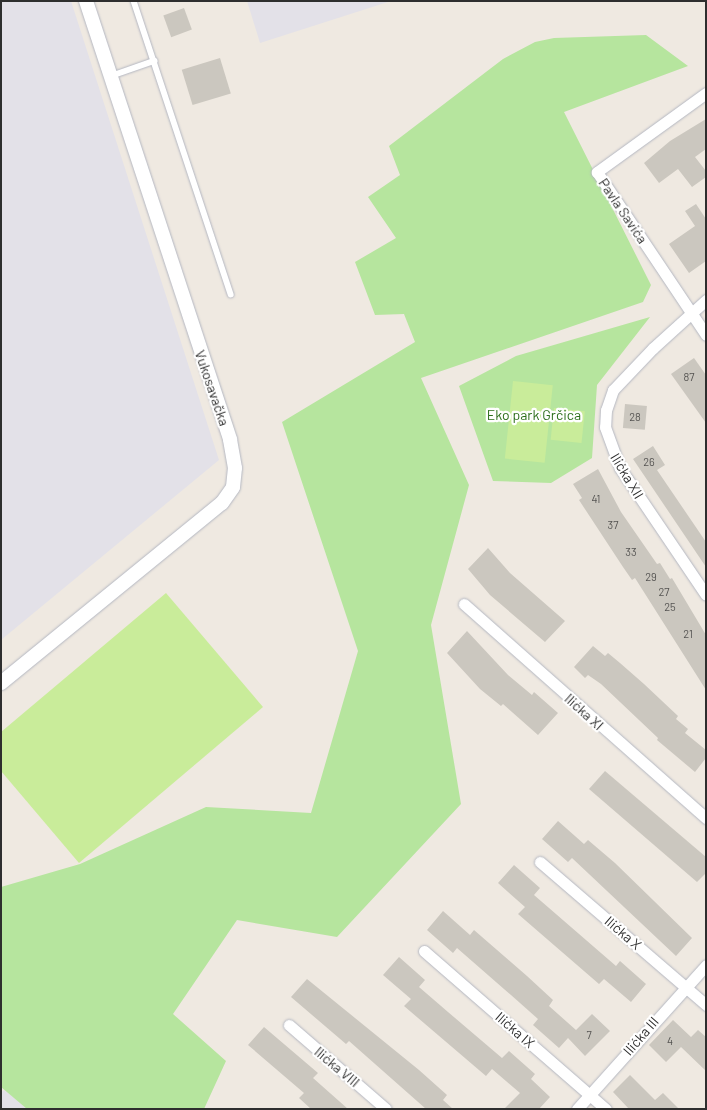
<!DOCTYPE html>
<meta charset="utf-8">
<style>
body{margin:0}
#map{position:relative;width:707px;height:1110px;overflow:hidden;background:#efe9e1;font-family:Barlow,sans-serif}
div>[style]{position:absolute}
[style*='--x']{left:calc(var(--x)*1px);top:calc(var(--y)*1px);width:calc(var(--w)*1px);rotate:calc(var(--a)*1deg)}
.industrial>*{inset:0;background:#e3e1e8}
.green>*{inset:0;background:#b6e59e}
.pitch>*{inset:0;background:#c9ec9a;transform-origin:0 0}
.building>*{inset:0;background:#cbc7bf;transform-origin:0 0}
.roads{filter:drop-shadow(0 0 1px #b4b7c1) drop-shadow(0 0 1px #b4b7c1)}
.service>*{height:5.5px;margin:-2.75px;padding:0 2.75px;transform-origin:2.75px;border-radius:2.75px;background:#fff}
.minor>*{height:11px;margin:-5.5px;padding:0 5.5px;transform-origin:5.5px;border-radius:5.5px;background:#fff}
.tertiary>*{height:14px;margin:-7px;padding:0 7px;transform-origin:7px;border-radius:7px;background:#fff}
span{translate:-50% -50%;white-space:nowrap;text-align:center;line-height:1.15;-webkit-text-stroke:4.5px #fff;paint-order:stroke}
.number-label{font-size:11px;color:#555452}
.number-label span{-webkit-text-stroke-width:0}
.street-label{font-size:14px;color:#2e2e2e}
.park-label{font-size:14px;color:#2c6e1b}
.frame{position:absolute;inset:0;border:2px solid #2e2e2e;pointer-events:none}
</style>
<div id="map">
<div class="industrial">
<div style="clip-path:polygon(1px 1px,71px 1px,219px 460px,1px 640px)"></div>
<div style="clip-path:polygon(247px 1px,391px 1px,260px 43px)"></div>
<div style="clip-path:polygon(5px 1090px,27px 1109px,1px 1109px,1px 1092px)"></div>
</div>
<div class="green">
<div style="clip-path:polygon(646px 35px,688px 66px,564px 112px,651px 285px,643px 302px,421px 378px,469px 485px,431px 625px,461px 804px,337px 937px,237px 920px,173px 1014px,226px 1061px,204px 1109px,27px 1109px,1px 1087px,1px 887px,80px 864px,206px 807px,311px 813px,358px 651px,282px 422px,415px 342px,404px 314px,375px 315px,355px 262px,396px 238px,368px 197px,400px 175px,389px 146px,503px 59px,535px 42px,554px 38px)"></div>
<div style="clip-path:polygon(650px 317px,597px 385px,592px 458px,551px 483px,493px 481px,459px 386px,516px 356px)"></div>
</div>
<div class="pitch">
<div style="left:513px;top:381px;width:40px;height:78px;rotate:6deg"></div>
<div style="left:554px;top:408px;width:31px;height:32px;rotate:6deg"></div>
<div style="clip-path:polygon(166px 593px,263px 707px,79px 863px,1px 771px,1px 732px)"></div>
</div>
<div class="building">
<div style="left:184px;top:8px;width:23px;height:22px;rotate:70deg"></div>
<div style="left:220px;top:58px;width:37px;height:40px;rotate:73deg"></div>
<div style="clip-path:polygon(706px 119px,706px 149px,695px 157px,706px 171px,706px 177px,692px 187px,678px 169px,659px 183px,644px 163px,670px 141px)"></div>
<div style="clip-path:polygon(696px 204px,706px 219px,706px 261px,689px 273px,669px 244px,695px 226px,685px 211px)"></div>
<div style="clip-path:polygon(694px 358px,706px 375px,706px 423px,671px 374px)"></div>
<div style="left:625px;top:404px;width:22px;height:24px;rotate:5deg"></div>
<div style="clip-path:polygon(653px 446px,665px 465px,657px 470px,706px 542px,706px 567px,633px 459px)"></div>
<div style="clip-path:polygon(598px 469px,621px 512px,657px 564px,660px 563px,670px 579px,672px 578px,706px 635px,706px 690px,635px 578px,632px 580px,623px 567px,579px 500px,582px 498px,573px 484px)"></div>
<div style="clip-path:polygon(488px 548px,510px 573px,565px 621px,545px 642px,490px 595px,468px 569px)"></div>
<div style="clip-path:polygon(467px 631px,508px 675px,532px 695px,534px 692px,558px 713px,538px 735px,503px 704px,501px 706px,480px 689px,447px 653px)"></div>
<div style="clip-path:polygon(593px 646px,605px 656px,608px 653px,620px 663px,644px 684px,678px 716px,676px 719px,688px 729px,685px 733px,706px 750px,706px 758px,695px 772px,657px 740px,658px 738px,601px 684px,588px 675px,585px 678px,574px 667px)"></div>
<div style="clip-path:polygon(605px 771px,706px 857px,706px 873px,697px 882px,589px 789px)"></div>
<div style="clip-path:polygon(558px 821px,584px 844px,588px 840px,615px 863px,692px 938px,676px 956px,572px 858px,568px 862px,542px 839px)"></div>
<div style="clip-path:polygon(514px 865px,540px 888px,534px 895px,616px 966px,620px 961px,646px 984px,631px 1002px,604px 979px,599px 984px,518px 914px,525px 907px,498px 883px)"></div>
<div style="clip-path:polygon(443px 911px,470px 935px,474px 930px,527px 976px,553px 1000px,549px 1006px,576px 1030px,592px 1014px,610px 1031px,585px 1056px,568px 1038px,559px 1048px,533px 1025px,538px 1019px,511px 995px,457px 948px,453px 953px,427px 930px)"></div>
<div style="clip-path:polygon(399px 957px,425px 980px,419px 987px,448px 1012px,502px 1058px,509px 1051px,535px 1074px,531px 1079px,550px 1097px,539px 1109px,504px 1109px,520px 1093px,492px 1069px,486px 1076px,404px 1006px,411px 999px,383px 975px)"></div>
<div style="clip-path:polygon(307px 979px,419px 1070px,447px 1095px,443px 1100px,453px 1109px,426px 1109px,349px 1041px,346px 1044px,291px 997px)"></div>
<div style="clip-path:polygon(673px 1020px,691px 1037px,698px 1030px,706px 1037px,706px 1071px,681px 1047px,666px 1062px,649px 1045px)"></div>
<div style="clip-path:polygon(264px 1027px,318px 1073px,313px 1078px,348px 1109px,311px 1109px,299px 1098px,304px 1093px,248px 1045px)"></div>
<div style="clip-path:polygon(630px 1075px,655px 1100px,663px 1093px,679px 1109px,629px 1109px,613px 1092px)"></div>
</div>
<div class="roads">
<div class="service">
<div style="--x:134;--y:1;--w:309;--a:71.7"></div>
<div style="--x:111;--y:76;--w:46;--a:-19.2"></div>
</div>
<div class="minor">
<div style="--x:706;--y:93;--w:135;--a:144.1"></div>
<div style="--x:597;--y:172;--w:196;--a:56.2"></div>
<div style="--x:706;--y:300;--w:72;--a:137.8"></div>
<div style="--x:653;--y:348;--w:58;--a:133.6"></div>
<div style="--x:613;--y:390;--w:21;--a:109"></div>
<div style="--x:606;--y:410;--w:17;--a:93"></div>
<div style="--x:605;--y:427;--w:44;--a:69.9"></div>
<div style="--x:620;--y:468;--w:153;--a:55.9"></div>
<div style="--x:464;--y:604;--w:323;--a:41.5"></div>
<div style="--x:540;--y:862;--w:219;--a:40.7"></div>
<div style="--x:424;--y:951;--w:241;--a:41"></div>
<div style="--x:289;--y:1025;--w:128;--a:40.9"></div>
<div style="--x:577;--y:1109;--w:193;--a:-48.1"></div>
</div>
<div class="tertiary">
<div style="--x:1;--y:683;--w:285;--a:-39.2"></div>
<div style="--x:222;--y:503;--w:19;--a:-55"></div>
<div style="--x:233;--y:487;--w:19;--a:-84"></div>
<div style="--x:235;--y:468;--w:29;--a:-100"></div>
<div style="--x:230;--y:439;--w:461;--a:-108.2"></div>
</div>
</div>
<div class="number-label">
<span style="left:689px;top:377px">87</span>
<span style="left:635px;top:417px">28</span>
<span style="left:649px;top:462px">26</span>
<span style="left:596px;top:499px">41</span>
<span style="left:613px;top:525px">37</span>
<span style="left:631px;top:552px">33</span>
<span style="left:651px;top:577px">29</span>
<span style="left:664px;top:592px">27</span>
<span style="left:670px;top:607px">25</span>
<span style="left:688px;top:634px">21</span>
<span style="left:589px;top:1035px">7</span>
<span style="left:670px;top:1041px">4</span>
</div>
<div class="street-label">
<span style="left:623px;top:211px;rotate:56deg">Pavla Savića</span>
<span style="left:212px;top:388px;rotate:71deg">Vukosavačka</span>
<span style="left:627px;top:476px;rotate:59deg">Ilićka XII</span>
<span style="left:584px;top:712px;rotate:42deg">Ilićka XI</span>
<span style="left:623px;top:933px;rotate:41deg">Ilićka X</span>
<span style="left:515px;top:1030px;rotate:41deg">Ilićka IX</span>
<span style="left:641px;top:1036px;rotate:-49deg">Ilićka III</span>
<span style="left:337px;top:1067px;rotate:40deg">Ilićka VIII</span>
</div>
<div class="park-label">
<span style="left:534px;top:415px">Eko park Grčica</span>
</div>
<div class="frame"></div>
</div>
